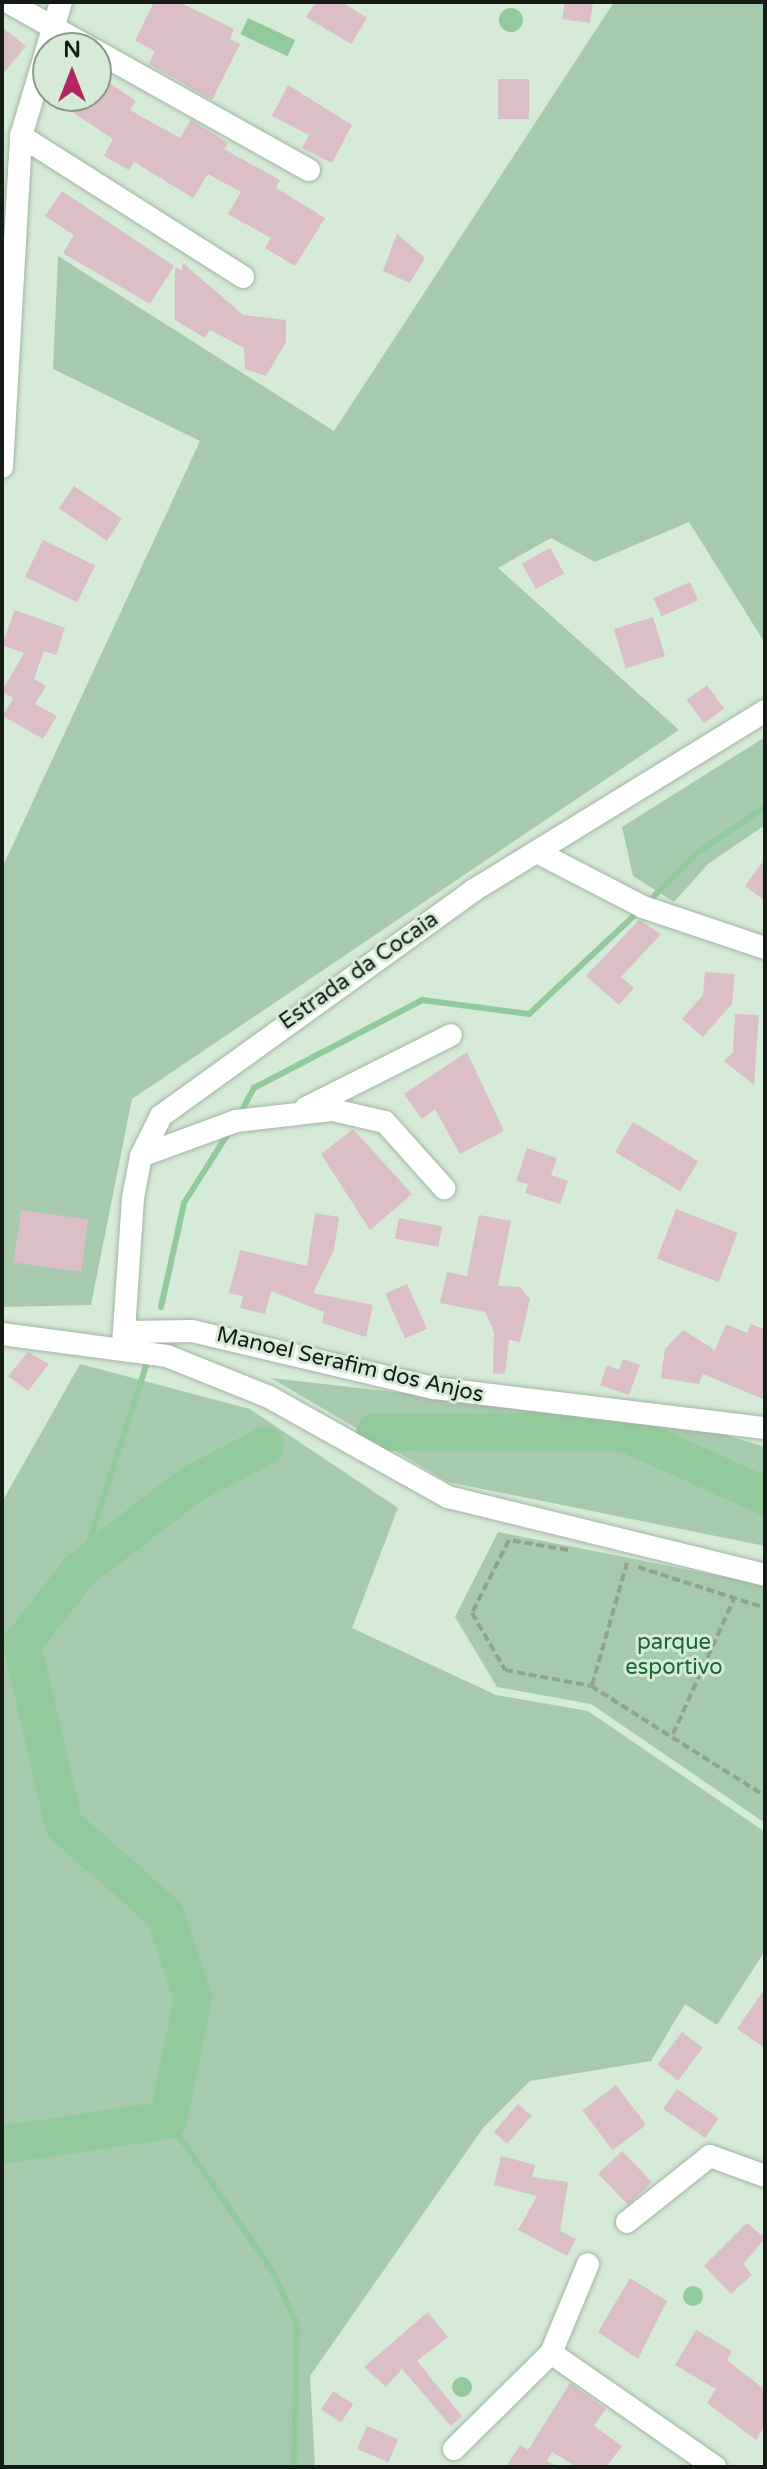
<!DOCTYPE html>
<style>
body{margin:0}
#map{position:relative;width:767px;height:2469px;overflow:hidden;background:#d5ebd7;font-family:"Varela Round",sans-serif}
div>[style]{position:absolute}
[style*='--x']{left:calc(var(--x)*1px);top:calc(var(--y)*1px);width:calc(var(--w)*1px);rotate:calc(var(--a)*1deg)}
.green>*{inset:0;background:#a8caac}
.water>*{inset:0;background:#93ca9b;transform-origin:0 0}
.round{border-radius:50%}
.stream>*{height:6px;margin:-3px;padding:0 3px;transform-origin:3px;border-radius:3px;background:#93ca9b}
.river>*{height:38px;margin:-19px;padding:0 19px;transform-origin:19px;border-radius:19px;background:#93ca9b}
.building>*{inset:0;background:#dbbec6;transform-origin:0 0}
.path>*{height:4px;margin-top:-2px;transform-origin:0;background:repeating-linear-gradient(90deg,#91a292 0 8px,transparent 0 12px)}
.roads{filter:drop-shadow(0 0 2px #a0b5a2) drop-shadow(0 0 2px #a0b5a2)}
.minor>*{height:22px;margin:-11px;padding:0 11px;transform-origin:11px;border-radius:11px;background:#fff}
span{translate:-50% -50%;white-space:nowrap;text-align:center;line-height:1.15;-webkit-text-stroke:6px #d5ebd7;paint-order:stroke}
.street-label{font-size:22px;color:#141c15}
.park-label{font-size:22px;color:#19682f}
.frame{position:absolute;inset:0;border:4px solid #141c15;pointer-events:none}
.north{position:absolute;left:32px;top:32px;width:80px;height:80px;box-sizing:border-box;background:#d5ebd7;border:2px solid #889889;border-radius:50%;rotate:0deg;font-size:22px;font-weight:700;line-height:32px;text-align:center;color:#141c15}
.north::after{content:'';display:block;margin:auto;width:28px;height:36px;background:#b12663;clip-path:polygon(50% 0,100% 100%,50% 72%,0 100%)}
</style>
<div id="map">
<div class="green">
<div style="clip-path:polygon(614px 2px,765px 2px,765px 643px,689px 522px,595px 562px,551px 538px,498px 568px,679px 730px,132px 1099px,91px 1305px,2px 1307px,2px 868px,200px 441px,53px 369px,58px 256px,334px 431px)"></div>
<div style="clip-path:polygon(765px 737px,765px 825px,708px 864px,674px 902px,633px 876px,622px 827px)"></div>
<div style="clip-path:polygon(80px 1364px,250px 1409px,398px 1508px,352px 1628px,496px 1695px,588px 1711px,765px 1832px,765px 1951px,717px 2025px,685px 2004px,651px 2061px,530px 2081px,483px 2128px,310px 2376px,315px 2467px,2px 2467px,2px 1502px)"></div>
<div style="clip-path:polygon(271px 1378px,701px 1427px,765px 1447px,765px 1546px,448px 1482px)"></div>
<div style="clip-path:polygon(498px 1532px,765px 1585px,765px 1823px,591px 1704px,497px 1687px,455px 1617px)"></div>
</div>
<div class="water">
<div class="round" style="left:499px;top:8px;width:24px;height:24px"></div>
<div style="left:248px;top:18px;width:52px;height:18px;rotate:25deg"></div>
<div class="round" style="left:683px;top:2286px;width:20px;height:20px"></div>
<div class="round" style="left:452px;top:2377px;width:20px;height:20px"></div>
</div>
<div class="stream">
<div style="--x:647;--y:903;--w:71;--a:-45"></div>
<div style="--x:697;--y:853;--w:82;--a:-34.1"></div>
<div style="--x:239;--y:1116;--w:32;--a:-62"></div>
<div style="--x:254;--y:1088;--w:190;--a:-27.6"></div>
<div style="--x:422;--y:1000;--w:108;--a:7.5"></div>
<div style="--x:529;--y:1014;--w:151;--a:-43.1"></div>
<div style="--x:161;--y:1307;--w:107;--a:-77.5"></div>
<div style="--x:184;--y:1203;--w:88;--a:-57.6"></div>
<div style="--x:80;--y:1570;--w:218;--a:-72.1"></div>
<div style="--x:168;--y:2120;--w:183;--a:55.3"></div>
<div style="--x:272;--y:2270;--w:60;--a:65.2"></div>
<div style="--x:297;--y:2324;--w:143;--a:91.2"></div>
</div>
<div class="river">
<div style="--x:375;--y:1432;--w:250;--a:0.2"></div>
<div style="--x:625;--y:1433;--w:154;--a:24.2"></div>
<div style="--x:2;--y:2145;--w:168;--a:-8.6"></div>
<div style="--x:168;--y:2120;--w:125;--a:-78.4"></div>
<div style="--x:193;--y:1998;--w:89;--a:-108.4"></div>
<div style="--x:165;--y:1914;--w:135;--a:-138.6"></div>
<div style="--x:64;--y:1825;--w:186;--a:-103.1"></div>
<div style="--x:22;--y:1644;--w:94;--a:-51.9"></div>
<div style="--x:80;--y:1570;--w:141;--a:-37.5"></div>
<div style="--x:192;--y:1484;--w:82;--a:-27.5"></div>
</div>
<div class="building">
<div style="clip-path:polygon(154px 2px,179px 2px,234px 29px,230px 39px,240px 44px,212px 100px,149px 64px,155px 51px,135px 41px)"></div>
<div style="clip-path:polygon(316px 2px,342px 2px,367px 18px,351px 44px,306px 17px)"></div>
<div style="clip-path:polygon(565px 2px,593px 2px,590px 23px,562px 19px)"></div>
<div style="clip-path:polygon(2px 27px,26px 46px,2px 75px)"></div>
<div style="clip-path:polygon(96px 74px,136px 101px,130px 110px,180px 138px,191px 120px,228px 143px,224px 149px,280px 180px,276px 188px,325px 218px,295px 266px,265px 248px,271px 238px,228px 214px,241px 192px,208px 174px,193px 198px,134px 162px,129px 170px,104px 156px,113px 139px,69px 110px,78px 96px,96px 96px)"></div>
<div style="left:498px;top:79px;width:31px;height:40px"></div>
<div style="clip-path:polygon(288px 85px,352px 125px,332px 163px,302px 148px,309px 135px,272px 116px)"></div>
<div style="clip-path:polygon(62px 191px,174px 266px,150px 304px,63px 253px,74px 235px,45px 216px)"></div>
<div style="clip-path:polygon(397px 234px,425px 258px,410px 283px,383px 271px)"></div>
<div style="clip-path:polygon(183px 263px,243px 315px,286px 320px,286px 342px,266px 376px,245px 369px,244px 348px,210px 330px,205px 338px,175px 320px,175px 267px,181px 270px)"></div>
<div style="left:74px;top:486px;width:58px;height:27px;rotate:34deg"></div>
<div style="left:43px;top:540px;width:58px;height:41px;rotate:26deg"></div>
<div style="left:550px;top:548px;width:29px;height:32px;rotate:61deg"></div>
<div style="left:690px;top:582px;width:20px;height:40px;rotate:66deg"></div>
<div style="clip-path:polygon(15px 610px,65px 628px,56px 655px,44px 651px,34px 679px,46px 686px,35px 704px,57px 716px,43px 739px,3px 716px,13px 698px,2px 691px,24px 653px,2px 645px)"></div>
<div style="left:653px;top:617px;width:41px;height:41px;rotate:73deg"></div>
<div style="left:707px;top:685px;width:29px;height:25px;rotate:54deg"></div>
<div style="clip-path:polygon(765px 859px,765px 901px,745px 886px)"></div>
<div style="clip-path:polygon(639px 920px,661px 934px,621px 977px,634px 988px,619px 1005px,586px 976px)"></div>
<div style="clip-path:polygon(705px 972px,735px 974px,732px 1004px,703px 1037px,682px 1019px,703px 995px)"></div>
<div style="clip-path:polygon(735px 1014px,759px 1015px,754px 1085px,724px 1061px,733px 1052px)"></div>
<div style="clip-path:polygon(467px 1052px,504px 1131px,460px 1154px,435px 1109px,422px 1119px,404px 1094px)"></div>
<div style="left:633px;top:1122px;width:76px;height:35px;rotate:31deg"></div>
<div style="clip-path:polygon(353px 1129px,412px 1194px,370px 1230px,321px 1154px)"></div>
<div style="clip-path:polygon(527px 1148px,557px 1158px,551px 1175px,568px 1181px,560px 1204px,525px 1193px,528px 1184px,516px 1181px)"></div>
<div style="left:676px;top:1209px;width:66px;height:53px;rotate:21deg"></div>
<div style="left:21px;top:1210px;width:68px;height:53px;rotate:8deg"></div>
<div style="clip-path:polygon(315px 1213px,339px 1217px,334px 1250px,313px 1293px,373px 1305px,366px 1337px,322px 1323px,324px 1312px,271px 1291px,265px 1314px,240px 1308px,243px 1296px,229px 1293px,240px 1250px,307px 1266px)"></div>
<div style="clip-path:polygon(479px 1215px,511px 1221px,498px 1286px,520px 1287px,530px 1299px,520px 1342px,509px 1340px,505px 1374px,493px 1373px,494px 1332px,485px 1312px,440px 1303px,447px 1272px,467px 1276px)"></div>
<div style="left:399px;top:1218px;width:44px;height:21px;rotate:11deg"></div>
<div style="left:407px;top:1284px;width:49px;height:24px;rotate:66deg"></div>
<div style="clip-path:polygon(726px 1324px,747px 1333px,751px 1324px,765px 1330px,765px 1400px,703px 1374px,699px 1384px,661px 1378px,665px 1349px,683px 1330px,715px 1350px)"></div>
<div style="clip-path:polygon(28px 1352px,49px 1364px,28px 1391px,8px 1376px)"></div>
<div style="clip-path:polygon(623px 1359px,640px 1365px,629px 1395px,600px 1385px,607px 1365px,619px 1370px)"></div>
<div style="clip-path:polygon(765px 1988px,765px 2048px,737px 2029px)"></div>
<div style="left:682px;top:2032px;width:26px;height:41px;rotate:37deg"></div>
<div style="left:616px;top:2085px;width:50px;height:42px;rotate:53deg"></div>
<div style="left:677px;top:2089px;width:51px;height:24px;rotate:35deg"></div>
<div style="left:518px;top:2104px;width:18px;height:37px;rotate:41deg"></div>
<div style="left:622px;top:2151px;width:43px;height:33px;rotate:46deg"></div>
<div style="clip-path:polygon(501px 2156px,535px 2165px,532px 2177px,568px 2182px,560px 2231px,576px 2239px,567px 2256px,518px 2230px,537px 2196px,494px 2185px)"></div>
<div style="clip-path:polygon(747px 2223px,765px 2238px,743px 2264px,752px 2275px,731px 2294px,704px 2266px)"></div>
<div style="clip-path:polygon(630px 2278px,667px 2301px,638px 2359px,598px 2332px)"></div>
<div style="clip-path:polygon(428px 2312px,448px 2337px,417px 2361px,462px 2416px,451px 2426px,402px 2369px,386px 2387px,364px 2367px)"></div>
<div style="clip-path:polygon(696px 2330px,732px 2351px,727px 2360px,765px 2390px,765px 2425px,756px 2440px,707px 2403px,716px 2389px,675px 2365px)"></div>
<div style="clip-path:polygon(570px 2383px,606px 2409px,594px 2426px,622px 2446px,606px 2467px,577px 2467px,552px 2452px,547px 2461px,558px 2467px,506px 2467px,520px 2445px,528px 2450px)"></div>
<div style="left:333px;top:2391px;width:24px;height:22px;rotate:33deg"></div>
<div style="left:367px;top:2426px;width:34px;height:25px;rotate:23deg"></div>
</div>
<div class="path">
<div style="--x:568;--y:1550;--w:60;--a:-170.4"></div>
<div style="--x:509;--y:1540;--w:82;--a:116.9"></div>
<div style="--x:472;--y:1613;--w:66;--a:59.9"></div>
<div style="--x:505;--y:1670;--w:87;--a:10.5"></div>
<div style="--x:591;--y:1686;--w:206;--a:32.3"></div>
<div style="--x:638;--y:1567;--w:133;--a:17.9"></div>
<div style="--x:592;--y:1685;--w:127;--a:-74"></div>
<div style="--x:673;--y:1734;--w:148;--a:-65.7"></div>
</div>
<div class="roads">
<div class="minor">
<div style="--x:8;--y:2;--w:94;--a:29.3"></div>
<div style="--x:96;--y:51;--w:244;--a:29.2"></div>
<div style="--x:21;--y:136;--w:263;--a:32.4"></div>
<div style="--x:2;--y:467;--w:332;--a:-86.7"></div>
<div style="--x:21;--y:136;--w:140;--a:-73.4"></div>
<div style="--x:537;--y:852;--w:119;--a:27.4"></div>
<div style="--x:643;--y:907;--w:129;--a:18.6"></div>
<div style="--x:306;--y:1108;--w:162;--a:-26.7"></div>
<div style="--x:141;--y:1156;--w:101;--a:-20.2"></div>
<div style="--x:236;--y:1121;--w:98;--a:-6.5"></div>
<div style="--x:333;--y:1110;--w:53;--a:13"></div>
<div style="--x:385;--y:1122;--w:89;--a:48.2"></div>
<div style="--x:126;--y:1332;--w:66;--a:-0.9"></div>
<div style="--x:192;--y:1331;--w:249;--a:13.3"></div>
<div style="--x:434;--y:1388;--w:333;--a:6.9"></div>
<div style="--x:2;--y:1334;--w:166;--a:7.6"></div>
<div style="--x:167;--y:1356;--w:110;--a:21.9"></div>
<div style="--x:269;--y:1397;--w:205;--a:29.2"></div>
<div style="--x:448;--y:1497;--w:326;--a:13.8"></div>
<div style="--x:123;--y:1345;--w:147;--a:-86.1"></div>
<div style="--x:133;--y:1198;--w:43;--a:-79.2"></div>
<div style="--x:141;--y:1156;--w:45;--a:-63.4"></div>
<div style="--x:161;--y:1116;--w:386;--a:-35.8"></div>
<div style="--x:474;--y:890;--w:342;--a:-31.6"></div>
<div style="--x:627;--y:2222;--w:106;--a:-38.5"></div>
<div style="--x:710;--y:2156;--w:59;--a:20"></div>
<div style="--x:551;--y:2353;--w:200;--a:34.8"></div>
<div style="--x:454;--y:2449;--w:136;--a:-44.7"></div>
<div style="--x:551;--y:2353;--w:96;--a:-67.4"></div>
</div>
</div>
<div class="street-label">
<span style="left:359px;top:971px;rotate:-35deg">Estrada da Cocaia</span>
<span style="left:350px;top:1365px;rotate:13deg">Manoel Serafim dos Anjos</span>
</div>
<div class="park-label">
<span style="left:674px;top:1655px">parque<br>esportivo</span>
</div>
<div class="frame"></div>
<div class="north">N</div>
</div>
